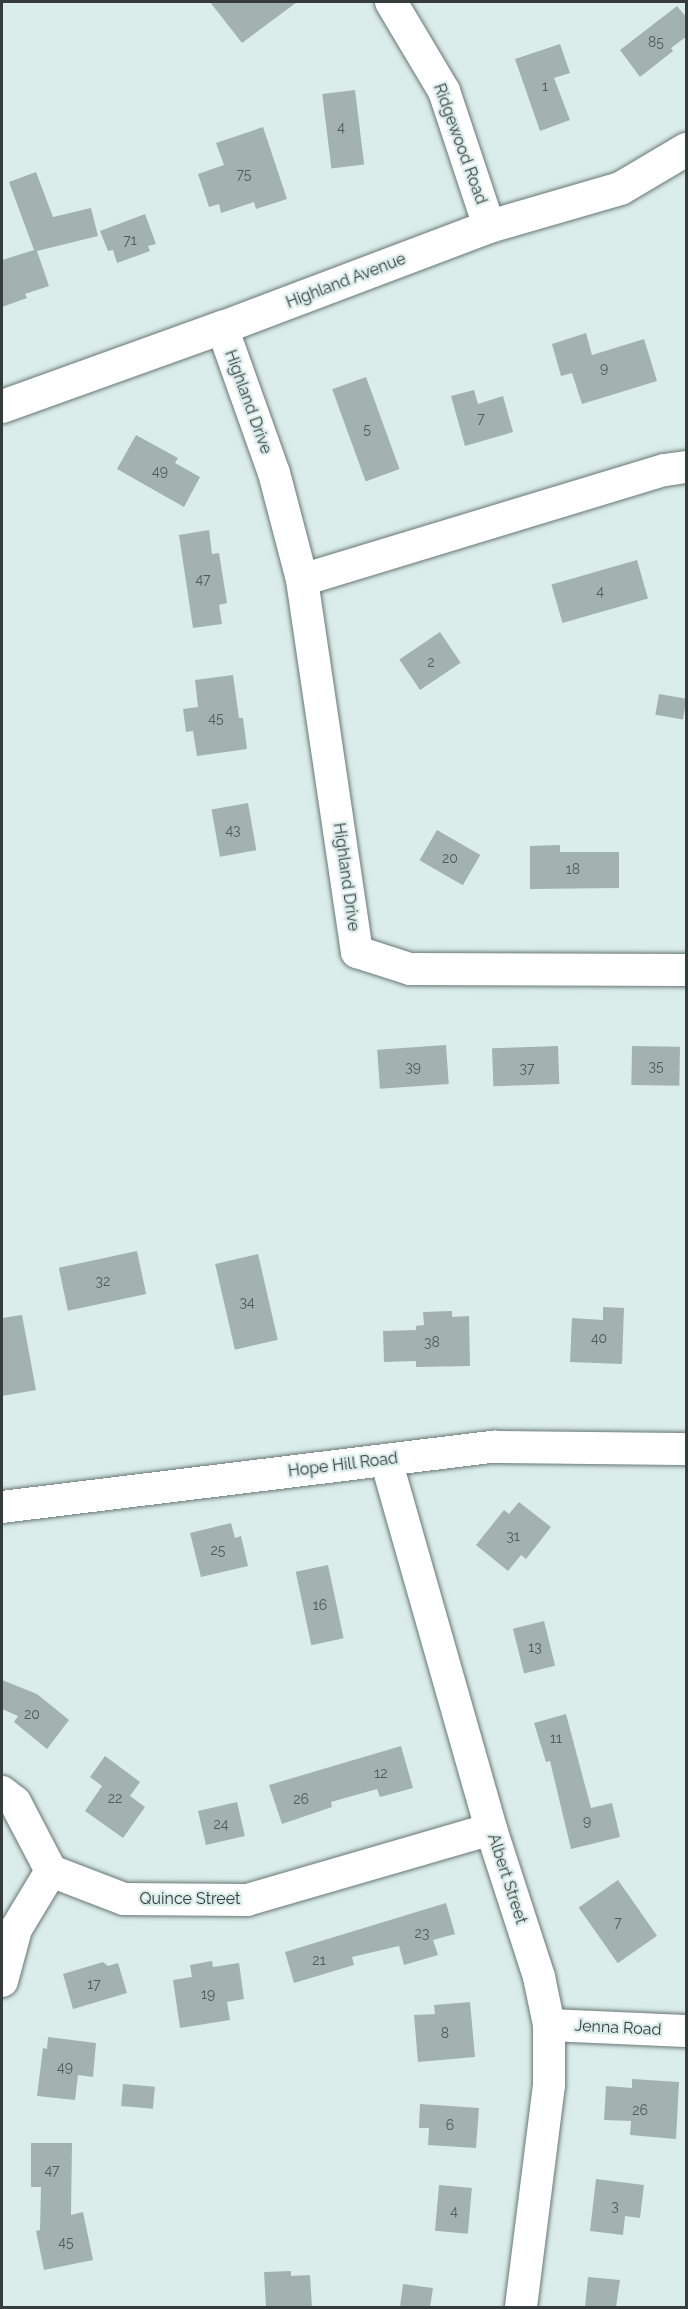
<!DOCTYPE html>
<style>
body{margin:0}
#map{position:relative;width:688px;height:2309px;overflow:hidden;background:#dbedeb;font-family:Raleway,sans-serif}
div>[style]{position:absolute}
[style*='--x']{left:calc(var(--x)*1px);top:calc(var(--y)*1px);width:calc(var(--w)*1px);rotate:calc(var(--a)*1deg)}
.building>*{inset:0;background:#a2b2b0;transform-origin:0 0}
.roads{filter:drop-shadow(0 0 2px #677775) drop-shadow(0 0 2px #677775)}
.street>*{height:32px;margin:-16px;padding:0 16px;transform-origin:16px;border-radius:16px;background:#fff}
.secondary>*{height:33px;margin:-16.5px;padding:0 16.5px;transform-origin:16.5px;border-radius:16.5px;background:#fff}
span{translate:-50% -50%;white-space:nowrap;text-align:center;line-height:1.15;-webkit-text-stroke:4.5px #dbedeb;paint-order:stroke}
.number-label{font-size:14px;color:#505a58}
.number-label span{-webkit-text-stroke-width:0}
.street-label{font-size:16px;color:#353c3b}
.frame{position:absolute;inset:0;border:3px solid #353c3b;pointer-events:none}
</style>
<div id="map">
<div class="building">
<div style="clip-path:polygon(210px 2px,297px 2px,242px 43px)"></div>
<div style="clip-path:polygon(677px 6px,687px 18px,687px 36px,671px 48px,673px 51px,640px 77px,620px 50px)"></div>
<div style="clip-path:polygon(560px 44px,570px 73px,554px 78px,570px 120px,540px 131px,515px 59px)"></div>
<div style="left:355px;top:90px;width:75px;height:33px;rotate:83deg"></div>
<div style="clip-path:polygon(263px 127px,287px 199px,256px 209px,254px 202px,221px 213px,219px 204px,209px 207px,198px 174px,224px 165px,216px 143px)"></div>
<div style="clip-path:polygon(36px 172px,53px 217px,91px 208px,98px 236px,37px 251px,49px 286px,25px 294px,27px 298px,2px 307px,2px 260px,34px 250px,9px 182px)"></div>
<div style="clip-path:polygon(145px 214px,156px 244px,148px 246px,150px 251px,117px 263px,113px 250px,108px 251px,100px 231px)"></div>
<div style="clip-path:polygon(586px 333px,592px 355px,644px 339px,657px 381px,582px 404px,572px 373px,561px 376px,552px 344px)"></div>
<div style="left:366px;top:377px;width:98px;height:36px;rotate:70deg"></div>
<div style="clip-path:polygon(474px 390px,478px 404px,503px 396px,513px 432px,465px 446px,451px 396px)"></div>
<div style="clip-path:polygon(136px 435px,178px 458px,175px 463px,200px 477px,184px 507px,117px 469px)"></div>
<div style="clip-path:polygon(209px 530px,212px 554px,219px 553px,227px 603px,219px 605px,222px 624px,193px 628px,179px 535px)"></div>
<div style="left:637px;top:560px;width:40px;height:89px;rotate:74deg"></div>
<div style="left:440px;top:632px;width:37px;height:49px;rotate:56deg"></div>
<div style="clip-path:polygon(233px 675px,239px 718px,243px 718px,247px 749px,197px 756px,193px 731px,186px 732px,183px 709px,198px 707px,195px 680px)"></div>
<div style="left:659px;top:694px;width:28px;height:21px;rotate:10deg"></div>
<div style="left:248px;top:803px;width:48px;height:37px;rotate:80deg"></div>
<div style="left:437px;top:830px;width:50px;height:35px;rotate:30deg"></div>
<div style="clip-path:polygon(560px 845px,560px 852px,619px 852px,619px 888px,530px 889px,530px 846px)"></div>
<div style="left:446px;top:1045px;width:39px;height:69px;rotate:86deg"></div>
<div style="left:558px;top:1046px;width:38px;height:66px;rotate:88deg"></div>
<div style="left:632px;top:1046px;width:48px;height:39px;rotate:1deg"></div>
<div style="left:137px;top:1251px;width:44px;height:80px;rotate:78deg"></div>
<div style="left:258px;top:1254px;width:88px;height:44px;rotate:77deg"></div>
<div style="clip-path:polygon(603px 1307px,624px 1308px,622px 1364px,570px 1362px,572px 1318px,603px 1320px)"></div>
<div style="clip-path:polygon(452px 1311px,452px 1317px,469px 1316px,470px 1366px,416px 1367px,416px 1361px,384px 1362px,383px 1331px,416px 1330px,416px 1326px,424px 1325px,423px 1312px)"></div>
<div style="clip-path:polygon(22px 1315px,36px 1390px,2px 1396px,2px 1318px)"></div>
<div style="clip-path:polygon(519px 1502px,551px 1527px,526px 1559px,521px 1555px,508px 1571px,476px 1545px,504px 1510px,509px 1514px)"></div>
<div style="clip-path:polygon(231px 1523px,235px 1538px,241px 1536px,248px 1566px,201px 1577px,190px 1533px)"></div>
<div style="left:328px;top:1565px;width:75px;height:33px;rotate:78deg"></div>
<div style="left:544px;top:1621px;width:46px;height:32px;rotate:76deg"></div>
<div style="clip-path:polygon(2px 1680px,37px 1694px,69px 1720px,47px 1749px,14px 1722px,18px 1716px,2px 1709px)"></div>
<div style="clip-path:polygon(566px 1714px,591px 1808px,612px 1803px,620px 1837px,571px 1849px,550px 1761px,546px 1762px,534px 1723px)"></div>
<div style="clip-path:polygon(401px 1746px,413px 1788px,380px 1797px,377px 1789px,331px 1802px,332px 1807px,282px 1824px,269px 1785px)"></div>
<div style="clip-path:polygon(105px 1756px,140px 1782px,130px 1796px,145px 1807px,123px 1838px,85px 1811px,102px 1786px,90px 1777px)"></div>
<div style="left:237px;top:1802px;width:35px;height:40px;rotate:77deg"></div>
<div style="left:618px;top:1880px;width:68px;height:48px;rotate:55deg"></div>
<div style="clip-path:polygon(446px 1903px,455px 1934px,433px 1940px,438px 1955px,404px 1965px,399px 1946px,352px 1957px,354px 1965px,294px 1983px,285px 1952px)"></div>
<div style="clip-path:polygon(212px 1961px,213px 1967px,239px 1963px,244px 1999px,227px 2002px,230px 2020px,180px 2028px,173px 1980px,192px 1977px,190px 1965px)"></div>
<div style="clip-path:polygon(103px 1962px,108px 1966px,118px 1963px,127px 1993px,73px 2009px,63px 1974px)"></div>
<div style="clip-path:polygon(470px 2002px,475px 2057px,418px 2062px,414px 2015px,435px 2014px,434px 2005px)"></div>
<div style="clip-path:polygon(48px 2037px,96px 2043px,93px 2077px,78px 2075px,75px 2100px,37px 2096px,43px 2048px,47px 2049px)"></div>
<div style="clip-path:polygon(632px 2079px,679px 2082px,676px 2139px,630px 2135px,631px 2121px,604px 2120px,606px 2086px,632px 2088px)"></div>
<div style="left:123px;top:2084px;width:32px;height:22px;rotate:5deg"></div>
<div style="clip-path:polygon(420px 2104px,479px 2108px,476px 2148px,428px 2145px,429px 2128px,419px 2128px)"></div>
<div style="clip-path:polygon(31px 2143px,72px 2143px,71px 2215px,83px 2212px,93px 2260px,44px 2270px,36px 2231px,40px 2230px,41px 2187px,31px 2187px)"></div>
<div style="clip-path:polygon(596px 2179px,644px 2185px,640px 2218px,625px 2216px,623px 2235px,590px 2231px)"></div>
<div style="left:439px;top:2185px;width:33px;height:46px;rotate:5deg"></div>
<div style="clip-path:polygon(291px 2271px,291px 2276px,310px 2275px,312px 2307px,266px 2307px,264px 2272px)"></div>
<div style="clip-path:polygon(588px 2277px,620px 2280px,616px 2307px,585px 2307px)"></div>
<div style="clip-path:polygon(403px 2284px,433px 2288px,430px 2307px,400px 2307px)"></div>
</div>
<div class="roads">
<div class="street">
<div style="--x:391;--y:2;--w:104;--a:59.2"></div>
<div style="--x:444;--y:91;--w:142;--a:71.6"></div>
<div style="--x:222;--y:327;--w:155;--a:70.4"></div>
<div style="--x:274;--y:473;--w:111;--a:75.3"></div>
<div style="--x:686;--y:467;--w:22;--a:172"></div>
<div style="--x:664;--y:470;--w:378;--a:163.1"></div>
<div style="--x:302;--y:580;--w:376;--a:81.6"></div>
<div style="--x:357;--y:952;--w:56;--a:17.8"></div>
<div style="--x:410;--y:969;--w:276;--a:0.2"></div>
<div style="--x:386;--y:1460;--w:384;--a:74.1"></div>
<div style="--x:491;--y:1829;--w:156;--a:72"></div>
<div style="--x:539;--y:1977;--w:49;--a:78.2"></div>
<div style="--x:549;--y:2025;--w:60;--a:90"></div>
<div style="--x:549;--y:2085;--w:225;--a:97.2"></div>
<div style="--x:2;--y:1507;--w:496;--a:-7"></div>
<div style="--x:494;--y:1447;--w:192;--a:0.6"></div>
<div style="--x:2;--y:1792;--w:16;--a:38"></div>
<div style="--x:15;--y:1802;--w:78;--a:62.4"></div>
<div style="--x:51;--y:1871;--w:78;--a:21"></div>
<div style="--x:124;--y:1899;--w:123;--a:0.5"></div>
<div style="--x:247;--y:1900;--w:254;--a:-16.2"></div>
<div style="--x:2;--y:1981;--w:54;--a:-74.9"></div>
<div style="--x:16;--y:1929;--w:68;--a:-58.9"></div>
<div style="--x:549;--y:2025;--w:137;--a:2.5"></div>
</div>
<div class="secondary">
<div style="--x:2;--y:406;--w:234;--a:-19.8"></div>
<div style="--x:222;--y:327;--w:285;--a:-20.7"></div>
<div style="--x:489;--y:226;--w:136;--a:-16.2"></div>
<div style="--x:620;--y:188;--w:77;--a:-30.6"></div>
</div>
</div>
<div class="number-label">
<span style="left:656px;top:42px">85</span>
<span style="left:545px;top:86px">1</span>
<span style="left:341px;top:127px">4</span>
<span style="left:244px;top:174px">75</span>
<span style="left:130px;top:240px">71</span>
<span style="left:604px;top:368px">9</span>
<span style="left:481px;top:418px">7</span>
<span style="left:367px;top:429px">5</span>
<span style="left:160px;top:471px">49</span>
<span style="left:203px;top:579px">47</span>
<span style="left:600px;top:591px">4</span>
<span style="left:431px;top:662px">2</span>
<span style="left:216px;top:718px">45</span>
<span style="left:233px;top:830px">43</span>
<span style="left:450px;top:858px">20</span>
<span style="left:573px;top:869px">18</span>
<span style="left:656px;top:1066px">35</span>
<span style="left:413px;top:1067px">39</span>
<span style="left:527px;top:1068px">37</span>
<span style="left:103px;top:1281px">32</span>
<span style="left:247px;top:1302px">34</span>
<span style="left:599px;top:1338px">40</span>
<span style="left:432px;top:1342px">38</span>
<span style="left:513px;top:1536px">31</span>
<span style="left:218px;top:1550px">25</span>
<span style="left:320px;top:1605px">16</span>
<span style="left:535px;top:1647px">13</span>
<span style="left:32px;top:1714px">20</span>
<span style="left:556px;top:1738px">11</span>
<span style="left:381px;top:1773px">12</span>
<span style="left:115px;top:1798px">22</span>
<span style="left:301px;top:1799px">26</span>
<span style="left:587px;top:1821px">9</span>
<span style="left:221px;top:1824px">24</span>
<span style="left:618px;top:1922px">7</span>
<span style="left:422px;top:1933px">23</span>
<span style="left:319px;top:1960px">21</span>
<span style="left:94px;top:1984px">17</span>
<span style="left:208px;top:1994px">19</span>
<span style="left:445px;top:2033px">8</span>
<span style="left:65px;top:2067px">49</span>
<span style="left:640px;top:2110px">26</span>
<span style="left:450px;top:2125px">6</span>
<span style="left:52px;top:2170px">47</span>
<span style="left:615px;top:2206px">3</span>
<span style="left:454px;top:2211px">4</span>
<span style="left:66px;top:2242px">45</span>
</div>
<div class="street-label">
<span style="left:460px;top:144px;rotate:70deg">Ridgewood Road</span>
<span style="left:346px;top:281px;rotate:-21deg">Highland Avenue</span>
<span style="left:248px;top:402px;rotate:70deg">Highland Drive</span>
<span style="left:346px;top:877px;rotate:82deg">Highland Drive</span>
<span style="left:343px;top:1465px;rotate:-7deg">Hope Hill Road</span>
<span style="left:507px;top:1879px;rotate:72deg">Albert Street</span>
<span style="left:190px;top:1899px">Quince Street</span>
<span style="left:618px;top:2028px;rotate:3deg">Jenna Road</span>
</div>
<div class="frame"></div>
</div>
